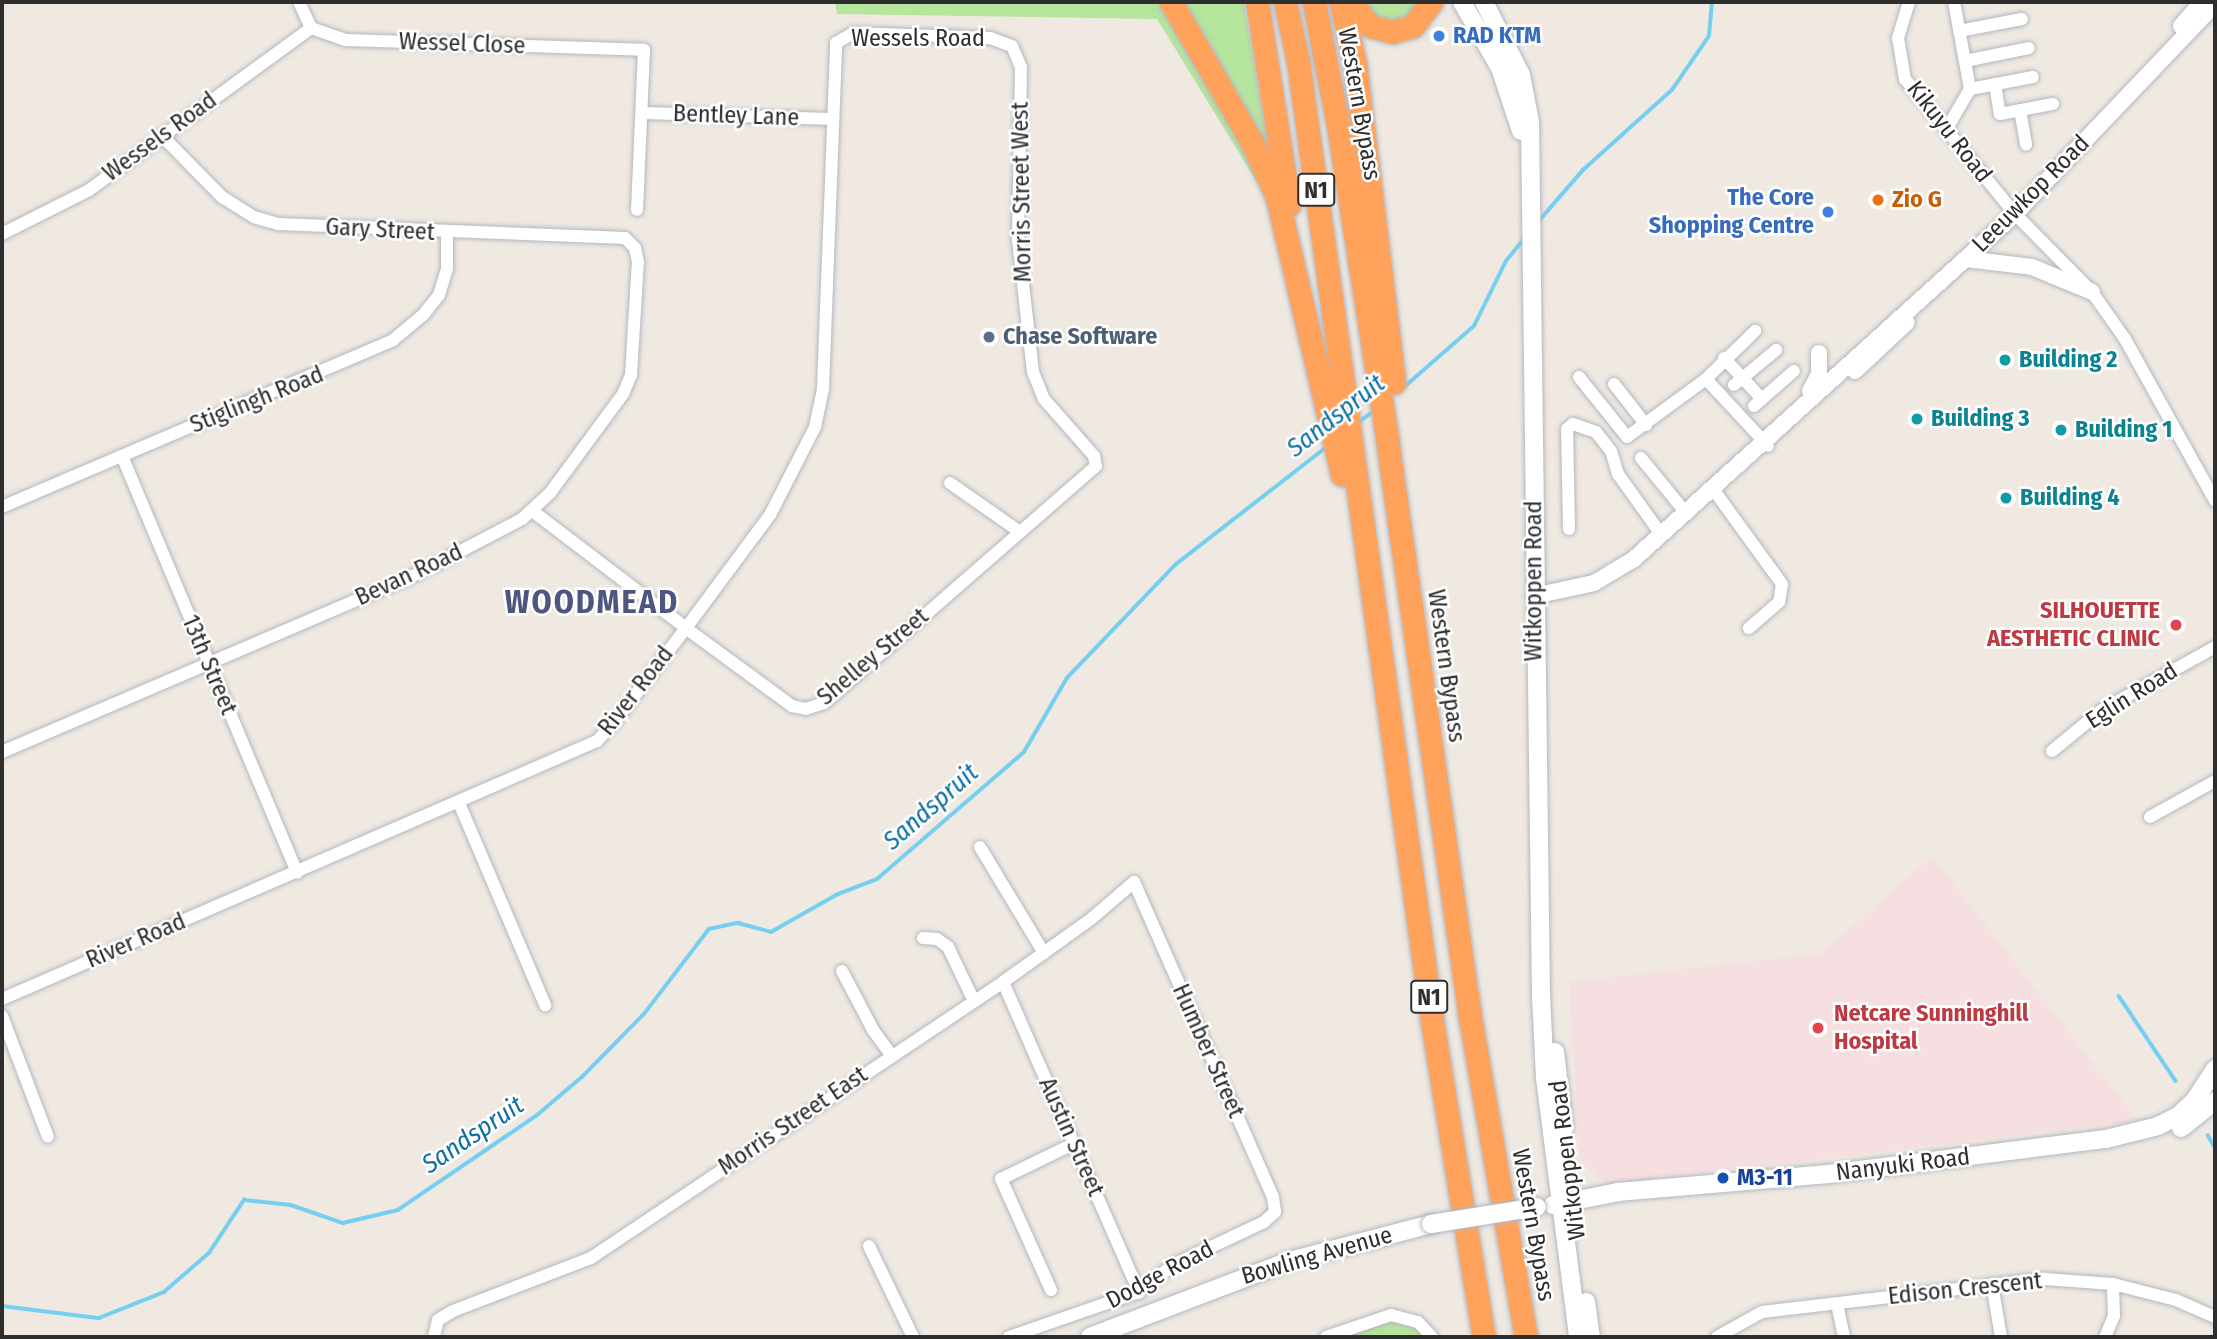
<!DOCTYPE html>
<style>
body{margin:0}
#map{position:relative;width:2217px;height:1339px;overflow:hidden;background:#efe9e1;font-family:"Fira Sans Condensed",sans-serif}
div>[style]{position:absolute}
[style*='--x']{left:calc(var(--x)*1px);top:calc(var(--y)*1px);width:calc(var(--w)*1px);rotate:calc(var(--a)*1deg)}
.medical>*{inset:0;background:#f5dfe0}
.green>*{inset:0;background:#b6e59e}
.stream>*{height:3.5px;margin:-1.75px;padding:0 1.75px;transform-origin:1.75px;border-radius:1.75px;background:#75cff0}
.roads{filter:drop-shadow(0 0 2px #b4b7c1) drop-shadow(0 0 2px #b4b7c1)}
.minor>*{height:12px;margin:-6px;padding:0 6px;transform-origin:6px;border-radius:6px;background:#fff}
.tertiary>*{height:16px;margin:-8px;padding:0 8px;transform-origin:8px;border-radius:8px;background:#fff}
.secondary>*{height:18px;margin:-9px;padding:0 9px;transform-origin:9px;border-radius:9px;background:#fff}
.motorway>*{height:23px;margin:-11.5px;padding:0 11.5px;transform-origin:11.5px;border-radius:11.5px;background:#ffa35c}
.bridges{filter:drop-shadow(0 0 2px #b4b7c1) drop-shadow(0 0 2px #b4b7c1)}
.secondary-bridge>*{height:18px;margin:-9px;padding:0 9px;transform-origin:9px;border-radius:9px;background:#fff}
.dots>*{width:19px;height:19px;translate:-50% -50%;box-sizing:border-box;border:4px solid #fff;border-radius:50%}
span{translate:-50% -50%;white-space:nowrap;text-align:center;line-height:1.15;-webkit-text-stroke:5px #fff;paint-order:stroke}
.shield-label span{padding:2px 5px;background:#fff;border:2px solid;border-radius:5px;-webkit-text-stroke-width:0}
.shield-label{font-size:23px;color:#2e2e2e;font-weight:700}
.shop-label{font-size:24px;color:#366cbe;font-weight:700}
.left{translate:0 -50%;text-align:left}
.right{translate:-100% -50%;text-align:right}
.street-label{font-size:24px;color:#2e2e2e}
.food-label{font-size:24px;color:#c56008;font-weight:700}
.service-label{font-size:24px;color:#4e5e75;font-weight:700}
.culture-label{font-size:24px;color:#0d838f;font-weight:700}
.health-label{font-size:24px;color:#be3a42;font-weight:700}
.transit-label{font-size:24px;color:#164399;font-weight:700}
.water-label{font-size:26px;color:#0d6fa3;font-style:italic}
.district-label{font-size:32px;color:#4d5680;font-weight:700;letter-spacing:2px}
.frame{position:absolute;inset:0;border:4px solid #2e2e2e;pointer-events:none}
</style>
<div id="map">
<div class="medical">
<div style="clip-path:polygon(1932px 856px,2138px 1121px,1607px 1184px,1580px 1161px,1569px 982px,1821px 954px)"></div>
</div>
<div class="green">
<div style="clip-path:polygon(835px 2px,1164px 2px,1214px 86px,1271px 205px,1157px 19px,837px 14px)"></div>
<div style="clip-path:polygon(1184px 2px,1244px 2px,1270px 157px)"></div>
<div style="clip-path:polygon(1354px 2px,1419px 2px,1412px 15px,1385px 28px)"></div>
<div style="clip-path:polygon(1388px 1316px,1420px 1330px,1422px 1337px,1337px 1337px)"></div>
</div>
<div class="stream">
<div style="--x:1538;--y:222;--w:69;--a:-49.1"></div>
<div style="--x:1583;--y:170;--w:120;--a:-42"></div>
<div style="--x:1672;--y:90;--w:65;--a:-55.6"></div>
<div style="--x:1709;--y:36;--w:34;--a:-85"></div>
<div style="--x:1403;--y:388;--w:94;--a:-41.1"></div>
<div style="--x:1474;--y:326;--w:72;--a:-63.8"></div>
<div style="--x:1506;--y:261;--w:28;--a:-51"></div>
<div style="--x:1356;--y:424;--w:24;--a:-36"></div>
<div style="--x:2119;--y:996;--w:102;--a:56.2"></div>
<div style="--x:2208;--y:1135;--w:14;--a:60"></div>
<div style="--x:2;--y:1306;--w:98;--a:7.1"></div>
<div style="--x:99;--y:1318;--w:70;--a:-21.8"></div>
<div style="--x:164;--y:1292;--w:60;--a:-40.9"></div>
<div style="--x:209;--y:1253;--w:64;--a:-56.6"></div>
<div style="--x:244;--y:1200;--w:47;--a:6.1"></div>
<div style="--x:291;--y:1205;--w:55;--a:19.1"></div>
<div style="--x:343;--y:1223;--w:57;--a:-13.3"></div>
<div style="--x:398;--y:1210;--w:167;--a:-34.3"></div>
<div style="--x:536;--y:1116;--w:62;--a:-40.4"></div>
<div style="--x:583;--y:1076;--w:87;--a:-45.5"></div>
<div style="--x:644;--y:1014;--w:107;--a:-52.6"></div>
<div style="--x:709;--y:929;--w:30;--a:-12"></div>
<div style="--x:738;--y:923;--w:34;--a:15"></div>
<div style="--x:771;--y:932;--w:75;--a:-29.6"></div>
<div style="--x:836;--y:895;--w:44;--a:-21.3"></div>
<div style="--x:877;--y:879;--w:194;--a:-40.8"></div>
<div style="--x:1024;--y:752;--w:86;--a:-59.8"></div>
<div style="--x:1067;--y:678;--w:156;--a:-46.3"></div>
<div style="--x:1175;--y:565;--w:194;--a:-37.9"></div>
</div>
<div class="roads">
<div class="minor">
<div style="--x:299;--y:2;--w:29;--a:65"></div>
<div style="--x:311;--y:28;--w:36;--a:19"></div>
<div style="--x:345;--y:40;--w:299;--a:1.9"></div>
<div style="--x:644;--y:50;--w:160;--a:92.5"></div>
<div style="--x:1909;--y:2;--w:38;--a:107"></div>
<div style="--x:1898;--y:38;--w:42;--a:80.3"></div>
<div style="--x:1905;--y:79;--w:174;--a:50.8"></div>
<div style="--x:2015;--y:214;--w:110;--a:45.4"></div>
<div style="--x:2092;--y:292;--w:57;--a:54.9"></div>
<div style="--x:2125;--y:339;--w:185;--a:60.9"></div>
<div style="--x:1959;--y:31;--w:64;--a:-10.8"></div>
<div style="--x:1965;--y:61;--w:65;--a:-11.5"></div>
<div style="--x:1995;--y:84;--w:30;--a:81"></div>
<div style="--x:2000;--y:114;--w:54;--a:-10.7"></div>
<div style="--x:1970;--y:89;--w:64;--a:-10.8"></div>
<div style="--x:2020;--y:110;--w:35;--a:80"></div>
<div style="--x:642;--y:113;--w:189;--a:1.8"></div>
<div style="--x:1946;--y:130;--w:48;--a:-59.7"></div>
<div style="--x:1970;--y:89;--w:88;--a:-100.4"></div>
<div style="--x:2;--y:234;--w:97;--a:-26.8"></div>
<div style="--x:89;--y:190;--w:275;--a:-36.1"></div>
<div style="--x:1724;--y:358;--w:56;--a:47.2"></div>
<div style="--x:1579;--y:377;--w:77;--a:51.3"></div>
<div style="--x:1627;--y:437;--w:98;--a:-36.3"></div>
<div style="--x:1706;--y:379;--w:91;--a:47.2"></div>
<div style="--x:1706;--y:379;--w:69;--a:-44.4"></div>
<div style="--x:1614;--y:384;--w:52;--a:52"></div>
<div style="--x:1734;--y:385;--w:55;--a:-39.8"></div>
<div style="--x:1754;--y:406;--w:53;--a:-41.2"></div>
<div style="--x:122;--y:456;--w:452;--a:67.2"></div>
<div style="--x:1641;--y:458;--w:71;--a:50.7"></div>
<div style="--x:950;--y:483;--w:85;--a:35"></div>
<div style="--x:1713;--y:489;--w:117;--a:54"></div>
<div style="--x:1782;--y:584;--w:18;--a:99"></div>
<div style="--x:1779;--y:602;--w:40;--a:139"></div>
<div style="--x:2;--y:507;--w:425;--a:-23.1"></div>
<div style="--x:393;--y:340;--w:40;--a:-40"></div>
<div style="--x:424;--y:314;--w:24;--a:-52"></div>
<div style="--x:439;--y:295;--w:27;--a:-73"></div>
<div style="--x:447;--y:269;--w:36;--a:-90"></div>
<div style="--x:1569;--y:529;--w:100;--a:-91.1"></div>
<div style="--x:1567;--y:429;--w:8;--a:-40"></div>
<div style="--x:1573;--y:424;--w:24;--a:19"></div>
<div style="--x:1596;--y:432;--w:24;--a:52"></div>
<div style="--x:1611;--y:451;--w:24;--a:73"></div>
<div style="--x:1618;--y:474;--w:74;--a:54.4"></div>
<div style="--x:2052;--y:751;--w:65;--a:-39.4"></div>
<div style="--x:2102;--y:710;--w:129;--a:-29.1"></div>
<div style="--x:2;--y:752;--w:454;--a:-23.2"></div>
<div style="--x:419;--y:573;--w:116;--a:-27.7"></div>
<div style="--x:522;--y:519;--w:38;--a:-43"></div>
<div style="--x:550;--y:493;--w:123;--a:-53.6"></div>
<div style="--x:623;--y:394;--w:21;--a:-67"></div>
<div style="--x:631;--y:375;--w:113;--a:-86.5"></div>
<div style="--x:638;--y:262;--w:14;--a:-102"></div>
<div style="--x:635;--y:248;--w:14;--a:-135"></div>
<div style="--x:625;--y:238;--w:347;--a:-177.7"></div>
<div style="--x:278;--y:224;--w:25;--a:-164"></div>
<div style="--x:254;--y:217;--w:36;--a:-148"></div>
<div style="--x:223;--y:198;--w:88;--a:-134.5"></div>
<div style="--x:459;--y:803;--w:220;--a:66.9"></div>
<div style="--x:2150;--y:817;--w:74;--a:-29"></div>
<div style="--x:980;--y:847;--w:124;--a:58.9"></div>
<div style="--x:923;--y:938;--w:14;--a:4"></div>
<div style="--x:937;--y:939;--w:14;--a:36"></div>
<div style="--x:948;--y:947;--w:60;--a:64.3"></div>
<div style="--x:842;--y:971;--w:67;--a:62.3"></div>
<div style="--x:873;--y:1030;--w:32;--a:54"></div>
<div style="--x:1003;--y:982;--w:339;--a:66.3"></div>
<div style="--x:2;--y:999;--w:649;--a:-23.44"></div>
<div style="--x:597;--y:741;--w:23;--a:-47"></div>
<div style="--x:613;--y:724;--w:121;--a:-52.8"></div>
<div style="--x:686;--y:628;--w:141;--a:-53.4"></div>
<div style="--x:770;--y:515;--w:99;--a:-62.9"></div>
<div style="--x:815;--y:427;--w:40;--a:-78"></div>
<div style="--x:823;--y:388;--w:345;--a:-87.8"></div>
<div style="--x:836;--y:43;--w:20;--a:-30"></div>
<div style="--x:853;--y:33;--w:137;--a:2.1"></div>
<div style="--x:990;--y:38;--w:23;--a:20"></div>
<div style="--x:1012;--y:46;--w:23;--a:67"></div>
<div style="--x:1021;--y:67;--w:173;--a:91"></div>
<div style="--x:1018;--y:240;--w:133;--a:83.5"></div>
<div style="--x:1033;--y:372;--w:29;--a:68"></div>
<div style="--x:1044;--y:399;--w:76;--a:48.7"></div>
<div style="--x:1094;--y:456;--w:10;--a:79"></div>
<div style="--x:1096;--y:466;--w:361;--a:138.9"></div>
<div style="--x:824;--y:703;--w:19;--a:162"></div>
<div style="--x:806;--y:709;--w:14;--a:-168"></div>
<div style="--x:792;--y:706;--w:132;--a:-143.7"></div>
<div style="--x:686;--y:628;--w:191;--a:-142.7"></div>
<div style="--x:2;--y:1016;--w:129;--a:69.2"></div>
<div style="--x:869;--y:1246;--w:101;--a:64.2"></div>
<div style="--x:1992;--y:1284;--w:54;--a:80.4"></div>
<div style="--x:1051;--y:1290;--w:122;--a:-114.2"></div>
<div style="--x:1001;--y:1179;--w:82;--a:-25.9"></div>
<div style="--x:1837;--y:1304;--w:34;--a:78"></div>
<div style="--x:434;--y:1337;--w:17;--a:-77"></div>
<div style="--x:438;--y:1320;--w:17;--a:-31"></div>
<div style="--x:453;--y:1311;--w:148;--a:-21"></div>
<div style="--x:591;--y:1258;--w:496;--a:-33.8"></div>
<div style="--x:1003;--y:982;--w:108;--a:-35.6"></div>
<div style="--x:1091;--y:919;--w:57;--a:-40.7"></div>
<div style="--x:1134;--y:882;--w:344;--a:66.2"></div>
<div style="--x:1273;--y:1197;--w:15;--a:82"></div>
<div style="--x:1275;--y:1212;--w:15;--a:138"></div>
<div style="--x:1264;--y:1222;--w:101;--a:154.7"></div>
<div style="--x:1173;--y:1265;--w:43;--a:141.5"></div>
<div style="--x:1139;--y:1292;--w:138;--a:160.9"></div>
<div style="--x:1326;--y:1337;--w:69;--a:-18.7"></div>
<div style="--x:1391;--y:1315;--w:28;--a:15"></div>
<div style="--x:1418;--y:1322;--w:21;--a:47"></div>
<div style="--x:1717;--y:1337;--w:51;--a:-29.1"></div>
<div style="--x:1762;--y:1312;--w:285;--a:-6.7"></div>
<div style="--x:2045;--y:1279;--w:68;--a:4.2"></div>
<div style="--x:2113;--y:1284;--w:65;--a:14.3"></div>
<div style="--x:2176;--y:1300;--w:43;--a:23.6"></div>
<div style="--x:2105;--y:1337;--w:23;--a:-67"></div>
<div style="--x:2114;--y:1316;--w:32;--a:-92"></div>
</div>
<div class="tertiary">
<div style="--x:2181;--y:26;--w:32;--a:-49"></div>
<div style="--x:1966;--y:259;--w:66;--a:6.9"></div>
<div style="--x:2032;--y:267;--w:65;--a:22.6"></div>
<div style="--x:1855;--y:371;--w:71;--a:-43.3"></div>
<div style="--x:1810;--y:391;--w:19;--a:-62"></div>
<div style="--x:1819;--y:374;--w:21;--a:-90"></div>
<div style="--x:1534;--y:596;--w:61;--a:-12.2"></div>
<div style="--x:1594;--y:583;--w:47;--a:-31"></div>
<div style="--x:1634;--y:559;--w:514;--a:-42.16"></div>
<div style="--x:2015;--y:214;--w:290;--a:-46.4"></div>
</div>
<div class="secondary">
<div style="--x:1462;--y:2;--w:76;--a:60.1"></div>
<div style="--x:1500;--y:68;--w:66;--a:71.6"></div>
<div style="--x:1484;--y:2;--w:82;--a:63.1"></div>
<div style="--x:1521;--y:75;--w:48;--a:79.2"></div>
<div style="--x:1530;--y:122;--w:874;--a:89.28"></div>
<div style="--x:1541;--y:996;--w:82;--a:87.2"></div>
<div style="--x:1545;--y:1078;--w:261;--a:82.7"></div>
<div style="--x:1555;--y:1052;--w:77;--a:83.2"></div>
<div style="--x:2181;--y:1128;--w:43;--a:-38.5"></div>
<div style="--x:1553;--y:1205;--w:66;--a:-11.3"></div>
<div style="--x:1618;--y:1192;--w:211;--a:-4.9"></div>
<div style="--x:1828;--y:1174;--w:280;--a:-7.2"></div>
<div style="--x:2106;--y:1139;--w:54;--a:-14"></div>
<div style="--x:2158;--y:1126;--w:22;--a:-27"></div>
<div style="--x:2178;--y:1116;--w:23;--a:-43"></div>
<div style="--x:2195;--y:1100;--w:37;--a:-57"></div>
<div style="--x:1586;--y:1302;--w:35;--a:82"></div>
<div style="--x:1090;--y:1337;--w:210;--a:-20.9"></div>
<div style="--x:1286;--y:1262;--w:150;--a:-14.7"></div>
</div>
<div class="motorway">
<div style="--x:1171;--y:2;--w:164;--a:60"></div>
<div style="--x:1253;--y:144;--w:58;--a:65.6"></div>
<div style="--x:1277;--y:197;--w:285;--a:76.8"></div>
<div style="--x:1257;--y:2;--w:205;--a:81"></div>
<div style="--x:1285;--y:2;--w:60;--a:77.6"></div>
<div style="--x:1298;--y:61;--w:969;--a:82.05"></div>
<div style="--x:1432;--y:1021;--w:320;--a:80.7"></div>
<div style="--x:1314;--y:2;--w:131;--a:79"></div>
<div style="--x:1339;--y:131;--w:312;--a:81.1"></div>
<div style="--x:1387;--y:439;--w:584;--a:81.83"></div>
<div style="--x:1470;--y:1017;--w:325;--a:80.1"></div>
<div style="--x:1341;--y:2;--w:64;--a:77.3"></div>
<div style="--x:1355;--y:64;--w:321;--a:83"></div>
<div style="--x:1350;--y:2;--w:31;--a:50"></div>
<div style="--x:1370;--y:26;--w:23;--a:15"></div>
<div style="--x:1392;--y:32;--w:22;--a:-16"></div>
<div style="--x:1413;--y:26;--w:30;--a:-53"></div>
</div>
</div>
<div class="bridges">
<div class="secondary-bridge">
<div style="--x:1431;--y:1224;--w:107;--a:-9.1"></div>
</div>
</div>
<div class="dots">
<div style="left:1439px;top:36px;background:#3f7fe0"></div>
<div style="left:1878px;top:200px;background:#e8710a"></div>
<div style="left:1828px;top:212px;background:#3f7fe0"></div>
<div style="left:989px;top:337px;background:#5c6f8a"></div>
<div style="left:2005px;top:360px;background:#0f9aa8"></div>
<div style="left:1917px;top:419px;background:#0f9aa8"></div>
<div style="left:2061px;top:430px;background:#0f9aa8"></div>
<div style="left:2006px;top:498px;background:#0f9aa8"></div>
<div style="left:2176px;top:625px;background:#e0444e"></div>
<div style="left:1818px;top:1028px;background:#e0444e"></div>
<div style="left:1723px;top:1178px;background:#1a4fb4"></div>
</div>
<div class="shield-label">
<span style="left:1316px;top:190px">N1</span>
<span style="left:1429px;top:997px">N1</span>
</div>
<div class="shop-label">
<span class="left" style="left:1453px;top:36px">RAD KTM</span>
<span class="right" style="left:1814px;top:212px">The Core<br>Shopping Centre</span>
</div>
<div class="street-label">
<span style="left:918px;top:39px">Wessels Road</span>
<span style="left:462px;top:44px;rotate:2deg">Wessel Close</span>
<span style="left:1359px;top:104px;rotate:80deg">Western Bypass</span>
<span style="left:736px;top:116px;rotate:2deg">Bentley Lane</span>
<span style="left:1949px;top:132px;rotate:52deg">Kikuyu Road</span>
<span style="left:160px;top:137px;rotate:-36deg">Wessels Road</span>
<span style="left:1022px;top:192px;rotate:-91deg">Morris Street West</span>
<span style="left:2031px;top:194px;rotate:-45deg">Leeuwkop Road</span>
<span style="left:380px;top:230px;rotate:3deg">Gary Street</span>
<span style="left:257px;top:400px;rotate:-22deg">Stiglingh Road</span>
<span style="left:409px;top:575px;rotate:-25deg">Bevan Road</span>
<span style="left:1534px;top:581px;rotate:-90deg">Witkoppen Road</span>
<span style="left:873px;top:657px;rotate:-40deg">Shelley Street</span>
<span style="left:209px;top:665px;rotate:67deg">13th Street</span>
<span style="left:1446px;top:666px;rotate:82deg">Western Bypass</span>
<span style="left:636px;top:691px;rotate:-52deg">River Road</span>
<span style="left:2132px;top:696px;rotate:-32deg">Eglin Road</span>
<span style="left:136px;top:941px;rotate:-23deg">River Road</span>
<span style="left:1208px;top:1051px;rotate:66deg">Humber Street</span>
<span style="left:793px;top:1121px;rotate:-34deg">Morris Street East</span>
<span style="left:1071px;top:1137px;rotate:66deg">Austin Street</span>
<span style="left:1568px;top:1160px;rotate:-97deg">Witkoppen Road</span>
<span style="left:1903px;top:1165px;rotate:-7deg">Nanyuki Road</span>
<span style="left:1533px;top:1225px;rotate:80deg">Western Bypass</span>
<span style="left:1317px;top:1256px;rotate:-16deg">Bowling Avenue</span>
<span style="left:1160px;top:1275px;rotate:-28deg">Dodge Road</span>
<span style="left:1965px;top:1289px;rotate:-6deg">Edison Crescent</span>
</div>
<div class="food-label">
<span class="left" style="left:1892px;top:200px">Zio G</span>
</div>
<div class="service-label">
<span class="left" style="left:1003px;top:337px">Chase Software</span>
</div>
<div class="culture-label">
<span class="left" style="left:2019px;top:360px">Building 2</span>
<span class="left" style="left:1931px;top:419px">Building 3</span>
<span class="left" style="left:2075px;top:430px">Building 1</span>
<span class="left" style="left:2020px;top:498px">Building 4</span>
</div>
<div class="health-label">
<span class="right" style="left:2160px;top:625px">SILHOUETTE<br>AESTHETIC CLINIC</span>
<span class="left" style="left:1834px;top:1028px">Netcare Sunninghill<br>Hospital</span>
</div>
<div class="transit-label">
<span class="left" style="left:1737px;top:1178px">M3-11</span>
</div>
<div class="water-label">
<span style="left:1336px;top:416px;rotate:-38deg">Sandspruit</span>
<span style="left:931px;top:807px;rotate:-41deg">Sandspruit</span>
<span style="left:473px;top:1135px;rotate:-34deg">Sandspruit</span>
</div>
<div class="district-label">
<span style="left:592px;top:602px">WOODMEAD</span>
</div>
<div class="frame"></div>
</div>
